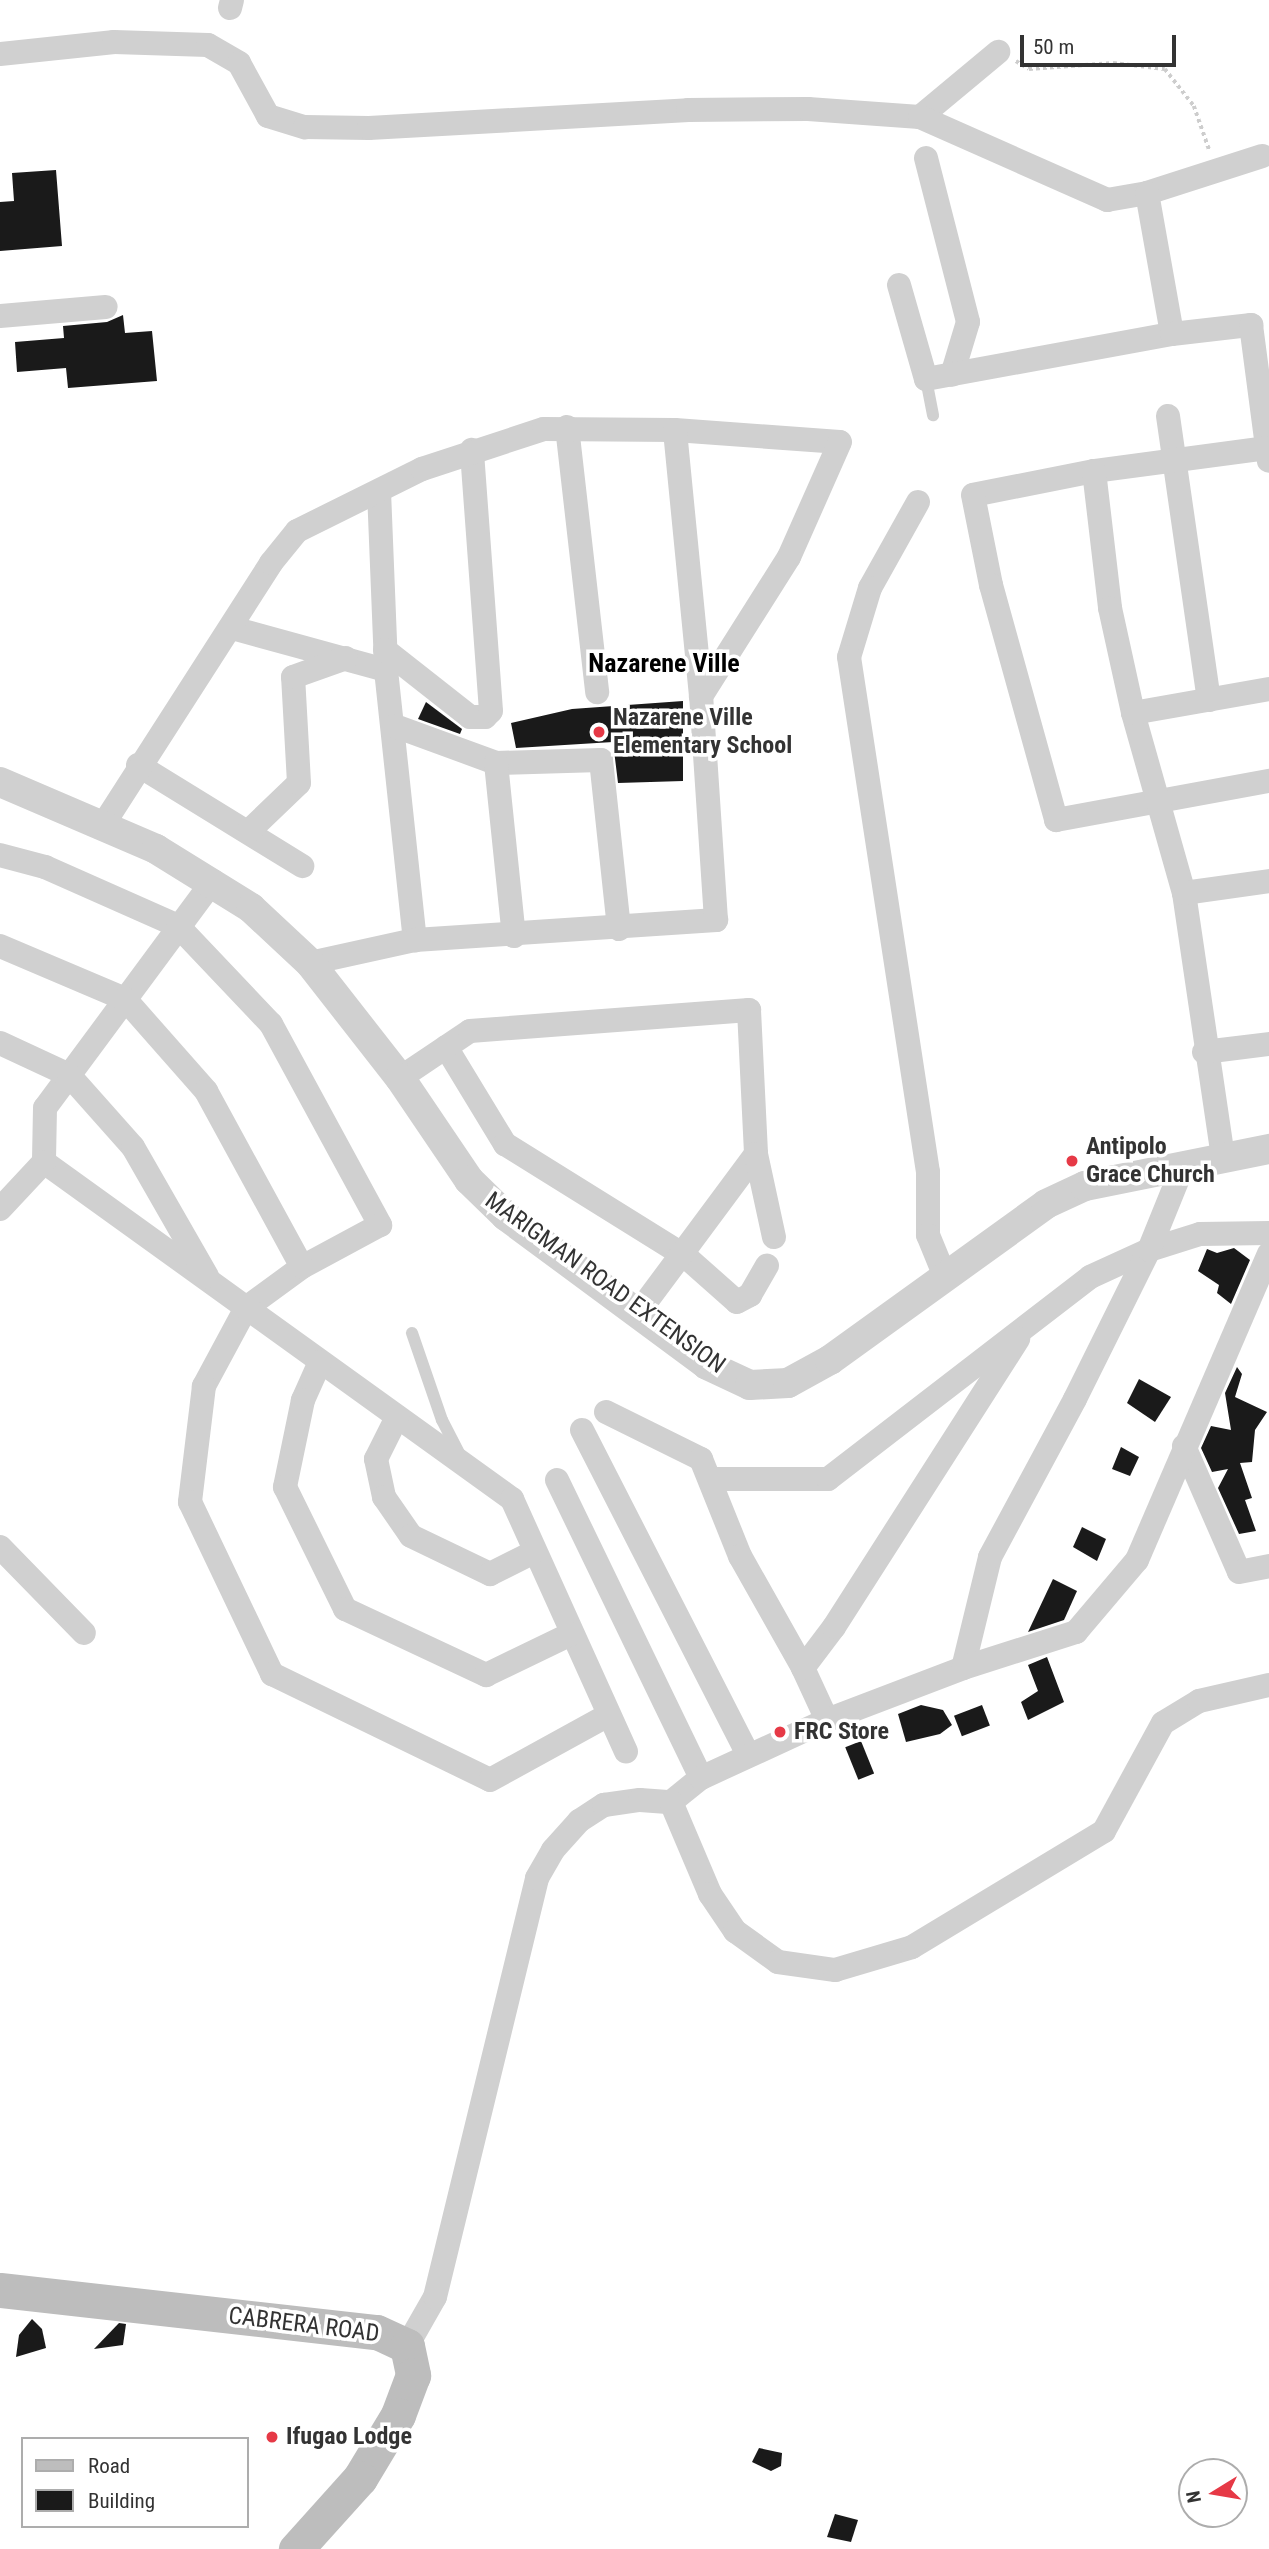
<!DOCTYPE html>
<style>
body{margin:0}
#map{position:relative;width:1269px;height:2549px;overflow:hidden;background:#fff;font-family:"Roboto Condensed",sans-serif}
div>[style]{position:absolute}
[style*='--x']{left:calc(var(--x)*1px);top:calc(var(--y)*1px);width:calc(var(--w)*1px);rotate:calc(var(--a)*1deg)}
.building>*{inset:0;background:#1a1a1a;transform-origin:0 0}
.path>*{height:3.5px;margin-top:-1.75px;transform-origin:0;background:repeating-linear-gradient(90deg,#cdcdcd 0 3.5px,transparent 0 7px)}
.service>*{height:12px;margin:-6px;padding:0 6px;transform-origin:6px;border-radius:6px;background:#d0d0d0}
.minor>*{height:24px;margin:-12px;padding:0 12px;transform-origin:12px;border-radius:12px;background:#d0d0d0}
.tertiary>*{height:30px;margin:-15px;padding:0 15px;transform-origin:15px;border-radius:15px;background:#d0d0d0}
.secondary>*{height:35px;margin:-17.5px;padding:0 17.5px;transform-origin:17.5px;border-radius:17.5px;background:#bdbdbd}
.dots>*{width:19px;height:19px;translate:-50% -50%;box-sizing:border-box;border:4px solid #fff;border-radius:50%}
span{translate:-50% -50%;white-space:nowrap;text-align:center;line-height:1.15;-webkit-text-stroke:7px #fff;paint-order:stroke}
.poi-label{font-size:24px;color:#333;font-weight:700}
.left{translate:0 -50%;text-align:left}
.street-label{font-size:24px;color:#333}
.neighbourhood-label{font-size:26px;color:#000;font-weight:700}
.legend{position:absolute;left:21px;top:2437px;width:228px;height:91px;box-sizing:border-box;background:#fff;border:2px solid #adadad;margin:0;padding:9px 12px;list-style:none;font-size:21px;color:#333}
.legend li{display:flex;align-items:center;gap:14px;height:35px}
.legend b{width:35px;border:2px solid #adadad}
.north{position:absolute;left:1178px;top:2458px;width:70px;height:70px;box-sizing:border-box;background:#fff;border:2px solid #adadad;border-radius:50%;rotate:259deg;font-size:19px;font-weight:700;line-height:28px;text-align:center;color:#333}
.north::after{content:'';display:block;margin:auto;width:24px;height:32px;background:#e63946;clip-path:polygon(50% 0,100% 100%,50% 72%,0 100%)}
.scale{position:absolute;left:1020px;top:35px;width:156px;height:32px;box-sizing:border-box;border:4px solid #333;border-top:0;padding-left:9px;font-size:21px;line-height:24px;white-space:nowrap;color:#333;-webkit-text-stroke:5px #fff;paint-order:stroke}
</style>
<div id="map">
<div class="building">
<div style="clip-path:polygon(56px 170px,62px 246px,0 251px,0 202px,14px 201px,12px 173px)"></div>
<div style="clip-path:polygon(123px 315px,125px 333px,152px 331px,157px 381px,68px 388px,66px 368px,17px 372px,15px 342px,64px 338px,63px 326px,107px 322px)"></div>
<div style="clip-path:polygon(683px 701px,683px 781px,618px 783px,613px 742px,516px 748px,511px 723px,572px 709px)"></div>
<div style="clip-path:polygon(426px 702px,462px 729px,460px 734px,418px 719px)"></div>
<div style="clip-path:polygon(1234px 1248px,1250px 1260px,1231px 1304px,1217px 1293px,1219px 1285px,1198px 1271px,1207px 1249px,1217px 1253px)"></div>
<div style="clip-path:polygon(1237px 1367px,1242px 1374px,1235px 1397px,1267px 1412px,1255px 1430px,1252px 1462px,1240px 1463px,1252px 1498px,1245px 1500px,1256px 1531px,1239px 1534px,1218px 1488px,1228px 1469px,1212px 1472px,1201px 1448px,1211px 1426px,1231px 1430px,1225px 1393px)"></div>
<div style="clip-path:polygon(1139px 1379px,1171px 1397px,1155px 1422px,1127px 1403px)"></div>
<div style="clip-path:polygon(1121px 1447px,1139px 1457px,1130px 1476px,1112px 1469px)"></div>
<div style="clip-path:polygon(1082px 1527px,1106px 1539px,1097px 1561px,1073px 1547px)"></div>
<div style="clip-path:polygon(1053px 1579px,1077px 1591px,1064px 1620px,1028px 1632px)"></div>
<div style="clip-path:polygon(1047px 1657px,1064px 1702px,1028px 1720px,1021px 1702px,1038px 1691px,1028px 1665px)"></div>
<div style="clip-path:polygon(921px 1705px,943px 1710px,952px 1725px,940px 1734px,906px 1742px,898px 1714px)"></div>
<div style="left:982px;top:1705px;width:22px;height:30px;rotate:69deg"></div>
<div style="left:861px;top:1741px;width:35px;height:17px;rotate:68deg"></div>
<div style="clip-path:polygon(32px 2319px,42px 2329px,46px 2348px,16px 2357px,19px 2335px)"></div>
<div style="clip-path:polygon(119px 2323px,126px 2324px,123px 2345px,94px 2349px)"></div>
<div style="clip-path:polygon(759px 2448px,782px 2453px,781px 2466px,771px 2471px,752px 2462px)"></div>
<div style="clip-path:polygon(835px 2514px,858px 2520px,851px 2542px,827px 2537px)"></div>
</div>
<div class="path">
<div style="--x:1016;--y:61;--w:15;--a:32"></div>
<div style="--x:1029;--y:69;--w:84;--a:-4.1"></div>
<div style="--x:1113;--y:63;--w:52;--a:6.6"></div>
<div style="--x:1165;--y:69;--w:47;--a:51.9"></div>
<div style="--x:1194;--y:106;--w:46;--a:70.8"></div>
</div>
<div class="service">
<div style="--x:926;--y:379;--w:37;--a:79"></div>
<div style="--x:412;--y:1333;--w:92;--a:71"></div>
<div style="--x:442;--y:1420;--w:42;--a:62.8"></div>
</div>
<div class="minor">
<div style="--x:230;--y:8;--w:8;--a:-76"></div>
<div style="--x:0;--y:54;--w:115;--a:-6"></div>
<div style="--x:114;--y:42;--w:94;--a:1.8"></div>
<div style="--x:208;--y:45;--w:36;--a:30"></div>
<div style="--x:239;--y:63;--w:60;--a:61.3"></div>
<div style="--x:268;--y:116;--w:39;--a:17"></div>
<div style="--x:305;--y:127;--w:64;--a:0.9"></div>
<div style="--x:369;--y:128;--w:320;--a:-3.2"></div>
<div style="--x:688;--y:110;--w:120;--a:-0.5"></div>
<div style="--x:808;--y:109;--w:112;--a:4.1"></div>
<div style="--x:920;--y:117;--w:102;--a:-39.8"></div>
<div style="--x:920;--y:117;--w:205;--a:23.9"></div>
<div style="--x:1107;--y:200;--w:41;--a:-9.9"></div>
<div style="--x:1147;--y:193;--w:121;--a:-17.8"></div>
<div style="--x:926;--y:158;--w:169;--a:75.6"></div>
<div style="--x:968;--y:322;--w:55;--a:106.8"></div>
<div style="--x:1147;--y:193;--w:143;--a:79.9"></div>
<div style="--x:899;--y:285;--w:98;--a:74"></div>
<div style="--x:926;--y:379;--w:250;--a:-10.4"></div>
<div style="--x:1172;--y:334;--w:80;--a:-6.5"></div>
<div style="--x:1251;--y:325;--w:137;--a:82.5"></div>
<div style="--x:0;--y:316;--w:106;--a:-4.9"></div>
<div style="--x:1168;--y:416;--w:287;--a:81.8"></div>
<div style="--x:567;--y:427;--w:267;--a:83.5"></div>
<div style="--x:1267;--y:448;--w:175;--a:172.4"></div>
<div style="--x:1094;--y:471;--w:123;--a:168.8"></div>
<div style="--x:973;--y:495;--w:92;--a:78.7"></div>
<div style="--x:991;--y:585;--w:244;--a:74.5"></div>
<div style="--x:1056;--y:820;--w:217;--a:-10.4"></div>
<div style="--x:1094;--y:471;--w:138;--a:83.3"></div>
<div style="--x:1110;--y:608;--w:107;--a:77.6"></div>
<div style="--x:1133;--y:713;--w:187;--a:74.2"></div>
<div style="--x:1184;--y:893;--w:267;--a:81.6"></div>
<div style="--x:379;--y:491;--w:175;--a:87.7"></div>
<div style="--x:918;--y:502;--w:98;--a:119.2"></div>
<div style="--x:870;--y:588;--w:72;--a:106.9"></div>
<div style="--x:849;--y:657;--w:521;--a:81.28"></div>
<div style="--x:928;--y:1172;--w:63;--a:90"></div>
<div style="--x:928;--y:1235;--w:42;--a:67.7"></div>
<div style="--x:232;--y:628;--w:160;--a:15.3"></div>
<div style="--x:386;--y:670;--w:272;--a:83.9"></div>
<div style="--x:385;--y:650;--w:108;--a:38.2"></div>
<div style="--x:470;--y:717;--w:15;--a:0"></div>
<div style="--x:485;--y:717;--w:8;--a:-45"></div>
<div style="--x:491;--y:711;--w:262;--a:-94.2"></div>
<div style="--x:1133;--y:713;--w:138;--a:-10"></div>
<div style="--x:395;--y:726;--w:108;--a:20.1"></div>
<div style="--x:496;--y:763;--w:105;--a:-1.6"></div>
<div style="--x:601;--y:760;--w:170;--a:83.9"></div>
<div style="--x:496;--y:763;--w:174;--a:84.1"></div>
<div style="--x:138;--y:765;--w:193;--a:31.6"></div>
<div style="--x:103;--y:825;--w:311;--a:-57.3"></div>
<div style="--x:271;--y:563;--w:41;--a:-50.9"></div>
<div style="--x:297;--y:531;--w:140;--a:-26.4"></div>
<div style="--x:422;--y:469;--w:128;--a:-18.2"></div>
<div style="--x:544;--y:429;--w:131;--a:0.4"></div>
<div style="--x:675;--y:430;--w:165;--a:4.2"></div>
<div style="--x:840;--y:442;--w:126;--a:113.9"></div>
<div style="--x:789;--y:557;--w:165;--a:122.3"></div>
<div style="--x:249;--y:831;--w:69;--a:-43.8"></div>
<div style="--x:299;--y:783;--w:106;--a:-93.2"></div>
<div style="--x:293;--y:677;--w:56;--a:-19.7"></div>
<div style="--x:0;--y:855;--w:47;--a:14.9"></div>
<div style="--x:45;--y:867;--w:145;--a:23.9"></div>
<div style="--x:178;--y:926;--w:135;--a:46.5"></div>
<div style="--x:271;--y:1024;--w:229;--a:61.5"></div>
<div style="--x:380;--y:1225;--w:89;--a:151.7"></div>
<div style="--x:302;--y:1267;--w:69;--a:143.8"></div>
<div style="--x:246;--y:1308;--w:89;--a:118.3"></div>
<div style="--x:204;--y:1386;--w:117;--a:96.9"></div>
<div style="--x:190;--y:1502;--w:191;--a:64.5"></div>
<div style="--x:272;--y:1674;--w:242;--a:25.9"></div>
<div style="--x:490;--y:1780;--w:135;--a:-28.8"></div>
<div style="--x:213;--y:881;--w:282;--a:126.5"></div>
<div style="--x:45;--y:1108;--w:54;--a:91.1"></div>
<div style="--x:44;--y:1162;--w:577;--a:35.76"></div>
<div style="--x:512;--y:1499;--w:277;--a:65.7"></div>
<div style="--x:1184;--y:893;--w:86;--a:-8"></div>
<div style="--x:0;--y:946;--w:136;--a:23"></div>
<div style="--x:125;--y:999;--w:123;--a:48.6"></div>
<div style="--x:206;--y:1091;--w:200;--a:61.4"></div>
<div style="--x:310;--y:963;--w:107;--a:-12.4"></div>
<div style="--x:415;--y:940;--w:302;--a:-3.8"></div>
<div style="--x:716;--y:920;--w:225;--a:-93.8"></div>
<div style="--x:701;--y:696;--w:267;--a:-95.6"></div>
<div style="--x:0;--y:1043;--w:76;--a:24.9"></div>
<div style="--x:69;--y:1075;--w:96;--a:48.4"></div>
<div style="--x:133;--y:1147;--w:149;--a:60.2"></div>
<div style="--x:446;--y:1047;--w:114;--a:58.7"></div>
<div style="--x:505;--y:1144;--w:212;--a:31.9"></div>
<div style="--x:685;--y:1256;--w:69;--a:41.5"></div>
<div style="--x:737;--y:1302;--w:15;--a:-28"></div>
<div style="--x:750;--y:1295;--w:34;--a:-60"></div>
<div style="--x:1204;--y:1052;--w:65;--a:-7"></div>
<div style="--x:400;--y:1078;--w:84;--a:-33.9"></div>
<div style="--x:470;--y:1031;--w:280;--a:-4.3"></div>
<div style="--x:749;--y:1010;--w:144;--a:87.2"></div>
<div style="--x:756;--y:1154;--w:198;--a:126.6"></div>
<div style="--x:756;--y:1154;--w:85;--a:77.8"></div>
<div style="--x:0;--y:1209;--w:64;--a:-46.9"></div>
<div style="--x:320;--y:1362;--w:42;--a:114.1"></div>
<div style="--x:303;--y:1400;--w:89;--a:101.7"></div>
<div style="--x:285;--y:1487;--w:136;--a:63.8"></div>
<div style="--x:345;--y:1609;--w:156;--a:25.1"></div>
<div style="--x:486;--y:1675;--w:94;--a:-25.8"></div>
<div style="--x:606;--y:1412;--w:106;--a:26.3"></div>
<div style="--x:701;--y:1459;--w:105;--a:68.1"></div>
<div style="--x:740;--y:1556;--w:129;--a:60.6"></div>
<div style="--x:397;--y:1417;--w:47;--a:116.6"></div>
<div style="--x:376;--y:1459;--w:39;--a:78"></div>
<div style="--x:384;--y:1497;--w:47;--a:55.3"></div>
<div style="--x:411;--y:1536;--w:88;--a:25.7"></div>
<div style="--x:490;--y:1574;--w:47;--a:-26.6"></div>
<div style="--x:582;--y:1430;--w:365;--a:62.9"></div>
<div style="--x:1184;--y:1446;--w:137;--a:66.4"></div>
<div style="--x:1239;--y:1572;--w:31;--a:-11"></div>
<div style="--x:712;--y:1479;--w:116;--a:0"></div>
<div style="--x:828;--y:1479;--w:331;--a:-37.6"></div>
<div style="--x:1090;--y:1277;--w:65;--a:-24.6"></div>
<div style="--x:1149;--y:1250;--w:53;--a:-17.4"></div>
<div style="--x:1200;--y:1234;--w:69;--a:-0.8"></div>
<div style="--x:557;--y:1480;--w:331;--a:64.2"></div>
<div style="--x:0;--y:1547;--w:120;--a:45.7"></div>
<div style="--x:963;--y:1668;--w:114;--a:-76.3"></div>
<div style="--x:990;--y:1557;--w:179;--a:-61.7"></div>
<div style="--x:1075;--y:1399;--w:166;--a:-63.6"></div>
<div style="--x:1149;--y:1250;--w:93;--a:-67.9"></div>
<div style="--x:827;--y:1720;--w:57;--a:-114.8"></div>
<div style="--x:803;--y:1668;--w:51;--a:-52.9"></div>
<div style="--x:834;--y:1627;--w:342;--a:-57.4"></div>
<div style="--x:671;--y:1802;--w:38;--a:-39"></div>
<div style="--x:701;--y:1778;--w:139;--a:-24.7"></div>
<div style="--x:827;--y:1720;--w:146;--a:-20.9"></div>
<div style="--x:963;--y:1668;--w:119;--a:-17.7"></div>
<div style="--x:1076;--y:1632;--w:94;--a:-49.7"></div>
<div style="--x:1137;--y:1560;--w:333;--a:-66.7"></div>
<div style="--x:407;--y:2346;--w:56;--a:-60.3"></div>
<div style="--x:435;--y:2297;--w:431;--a:-76.3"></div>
<div style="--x:537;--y:1878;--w:32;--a:-60"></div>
<div style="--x:553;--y:1850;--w:39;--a:-48"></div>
<div style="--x:579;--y:1821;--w:30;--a:-33"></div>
<div style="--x:604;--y:1805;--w:36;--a:-8"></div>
<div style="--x:640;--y:1800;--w:31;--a:4"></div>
<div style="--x:671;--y:1802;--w:100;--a:67"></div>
<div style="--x:710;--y:1894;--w:45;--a:56"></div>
<div style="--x:735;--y:1931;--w:53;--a:35.8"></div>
<div style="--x:778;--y:1962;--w:58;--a:8"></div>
<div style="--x:835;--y:1970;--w:80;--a:-16.6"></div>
<div style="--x:912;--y:1947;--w:224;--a:-31.1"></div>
<div style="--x:1104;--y:1831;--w:123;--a:-61.4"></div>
<div style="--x:1163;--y:1723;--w:42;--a:-31.4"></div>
<div style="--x:1199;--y:1701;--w:72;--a:-12.9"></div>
</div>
<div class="tertiary">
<div style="--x:0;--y:782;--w:170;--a:23.2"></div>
<div style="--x:156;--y:849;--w:112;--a:31.8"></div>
<div style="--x:251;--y:908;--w:81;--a:43"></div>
<div style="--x:310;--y:963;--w:146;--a:52"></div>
<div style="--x:400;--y:1078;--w:123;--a:55.9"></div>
<div style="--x:469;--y:1180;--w:52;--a:44.2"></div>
<div style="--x:506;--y:1216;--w:250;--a:36.5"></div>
<div style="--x:707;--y:1365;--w:47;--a:24.9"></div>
<div style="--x:750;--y:1385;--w:38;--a:-3"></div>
<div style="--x:788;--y:1383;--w:48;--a:-28.7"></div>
<div style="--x:830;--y:1360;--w:266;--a:-35.8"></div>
<div style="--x:1046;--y:1204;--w:43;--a:-24.8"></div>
<div style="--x:1085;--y:1186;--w:188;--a:-11.4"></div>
</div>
<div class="secondary">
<div style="--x:0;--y:2290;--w:379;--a:6.4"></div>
<div style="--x:377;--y:2332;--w:33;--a:25"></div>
<div style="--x:407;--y:2346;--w:30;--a:78"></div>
<div style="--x:413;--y:2375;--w:43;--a:110.6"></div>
<div style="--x:398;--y:2415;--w:74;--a:121.1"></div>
<div style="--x:360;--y:2478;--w:96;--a:132"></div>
</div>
<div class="dots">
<div style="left:599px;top:732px;background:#e63946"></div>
<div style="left:1072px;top:1161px;background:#e63946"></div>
<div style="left:780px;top:1732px;background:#e63946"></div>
<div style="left:272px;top:2437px;background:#e63946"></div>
</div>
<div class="poi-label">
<span class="left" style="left:613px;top:732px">Nazarene Ville<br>Elementary School</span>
<span class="left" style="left:1086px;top:1161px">Antipolo<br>Grace Church</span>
<span class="left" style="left:794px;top:1732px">FRC Store</span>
<span class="left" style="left:286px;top:2437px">Ifugao Lodge</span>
</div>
<div class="street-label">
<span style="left:605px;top:1283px;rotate:36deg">MARIGMAN ROAD EXTENSION</span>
<span style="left:304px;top:2325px;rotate:7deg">CABRERA ROAD</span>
</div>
<div class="neighbourhood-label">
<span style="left:664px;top:664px">Nazarene Ville</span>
</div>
<ul class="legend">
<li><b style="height:9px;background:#bdbdbd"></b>Road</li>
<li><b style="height:19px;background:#1a1a1a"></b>Building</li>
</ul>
<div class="north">N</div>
<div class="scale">50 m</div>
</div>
